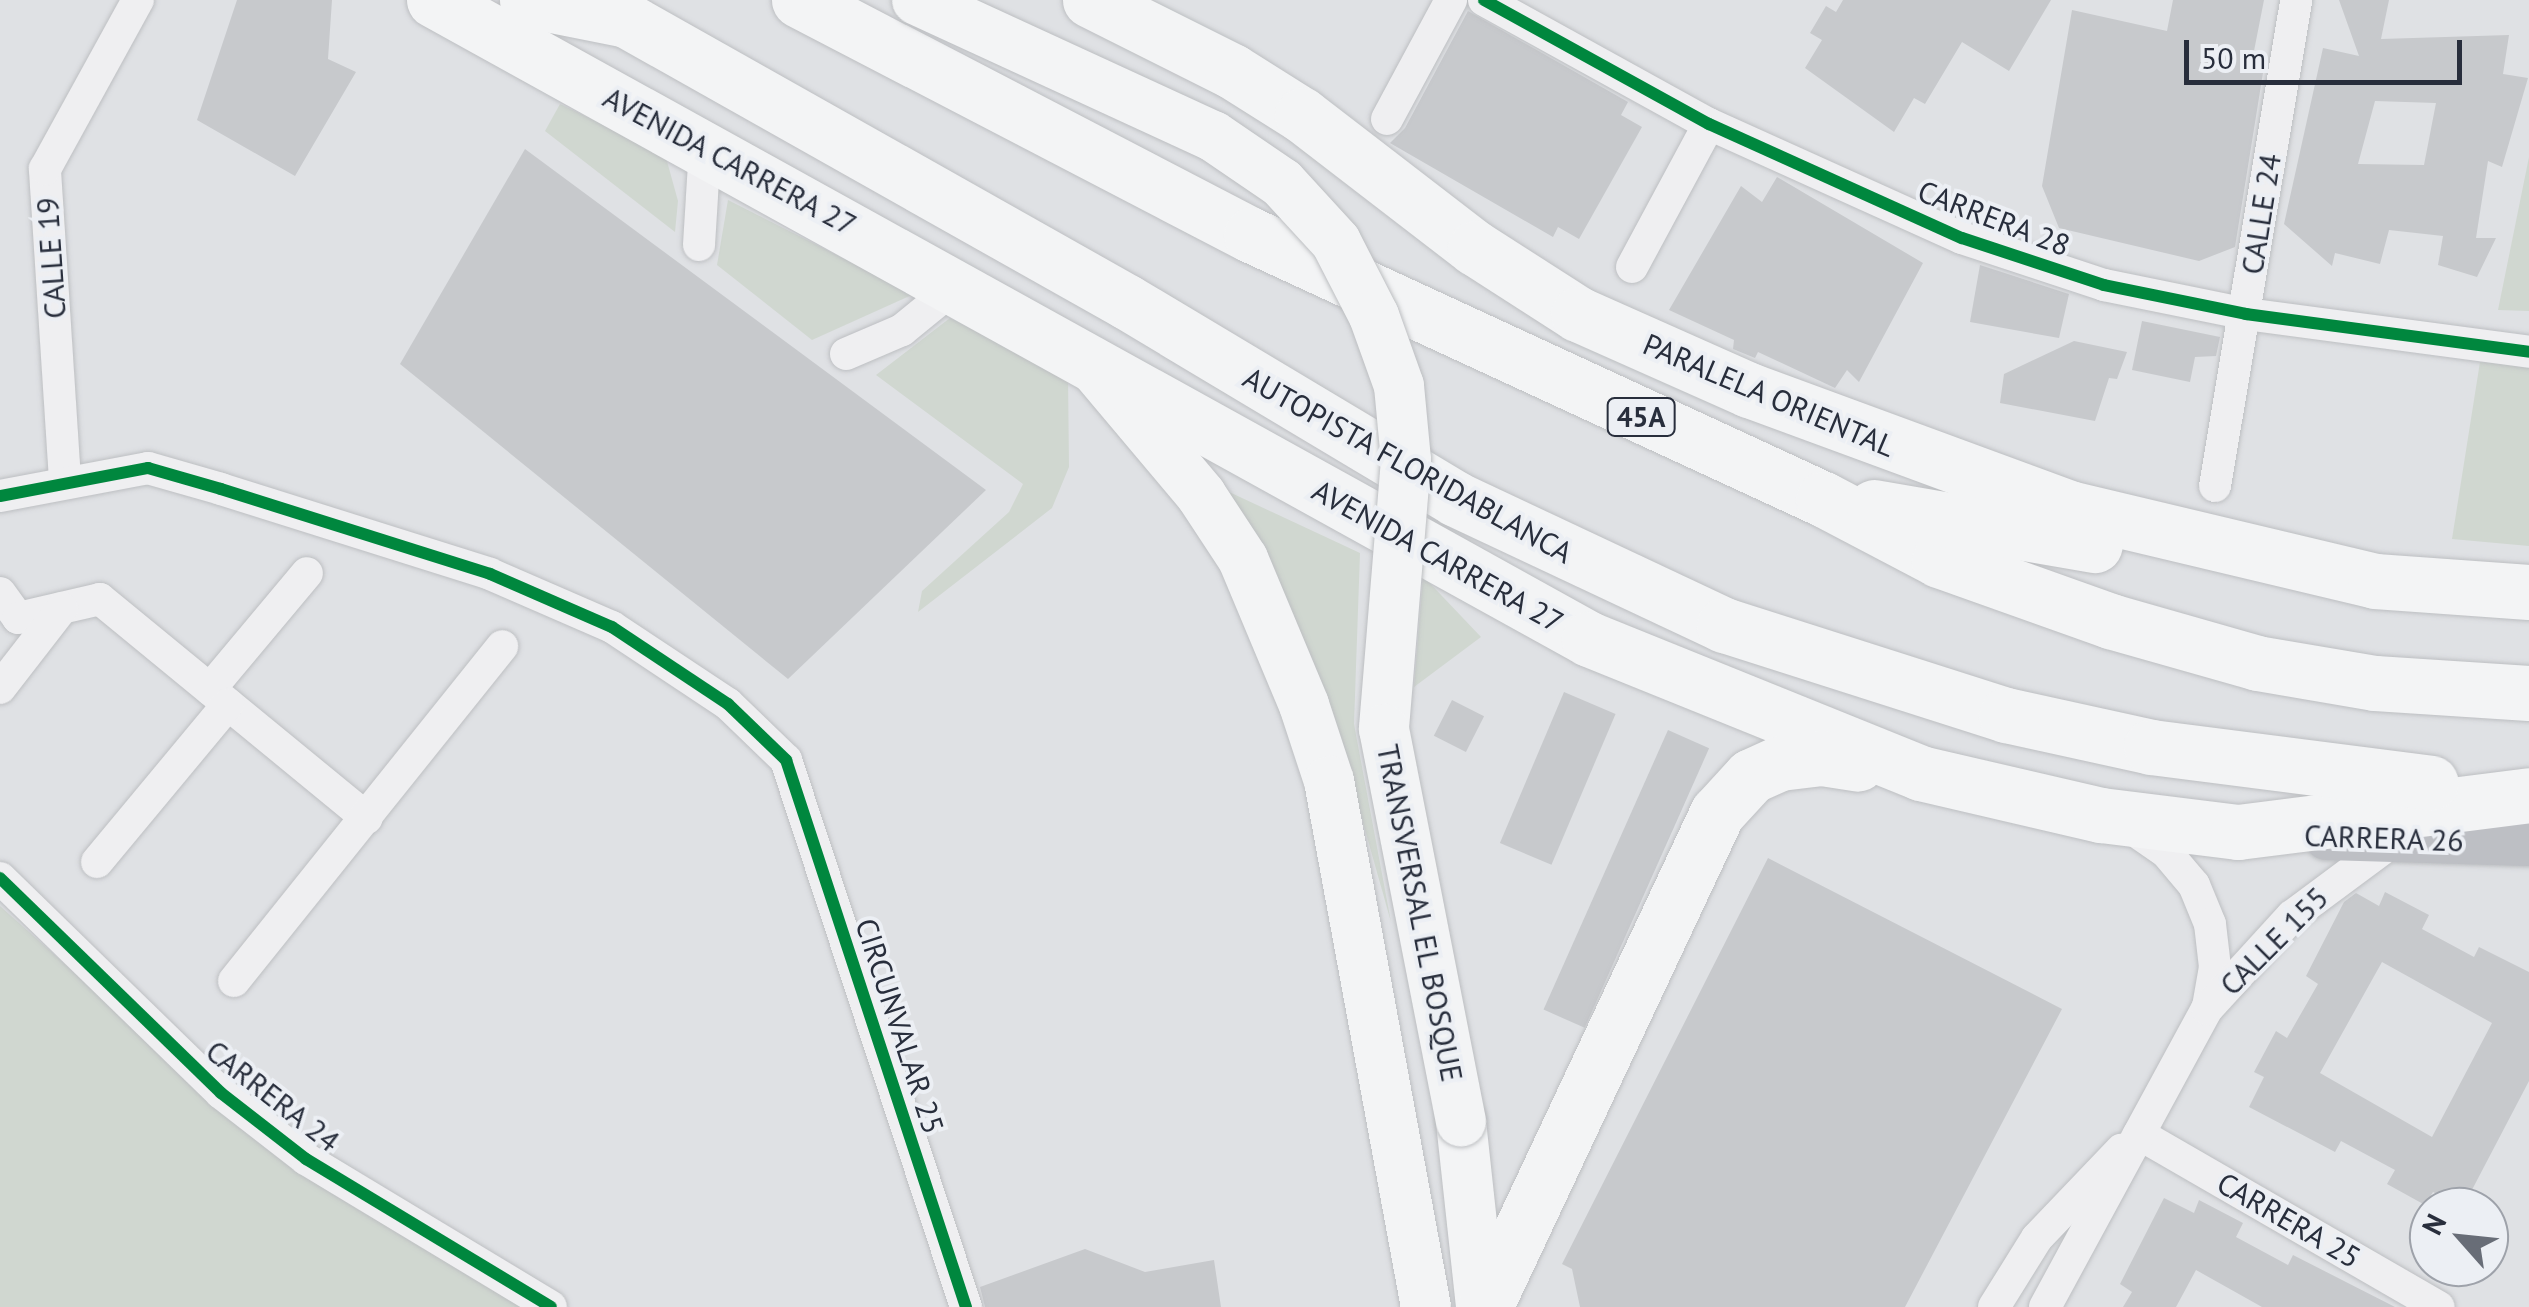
<!DOCTYPE html>
<style>
body{margin:0}
#map{position:relative;width:2529px;height:1307px;overflow:hidden;background:#dfe1e4;font-family:"PT Sans",sans-serif}
div>[style]{position:absolute}
[style*='--x']{left:calc(var(--x)*1px);top:calc(var(--y)*1px);width:calc(var(--w)*1px);rotate:calc(var(--a)*1deg)}
.green>*{inset:0;background:#d0d7d0}
.building>*{inset:0;background:#c7c9cc;transform-origin:0 0}
.roads{filter:drop-shadow(0 0 2px #bdbfc2) drop-shadow(0 0 2px #bdbfc2)}
.street>*{height:32px;margin:-16px;padding:0 16px;transform-origin:16px;border-radius:16px;background:#efeff1}
.secondary>*{height:45px;margin:-22.5px;padding:0 22.5px;transform-origin:22.5px;border-radius:22.5px;background:#bdbfc4}
.primary>*{height:50px;margin:-25px;padding:0 25px;transform-origin:25px;border-radius:25px;background:#f3f4f5}
.highway>*{height:55px;margin:-27.5px;padding:0 27.5px;transform-origin:27.5px;border-radius:27.5px;background:#f3f4f5}
.bridges{filter:drop-shadow(0 0 2px #bcbec1) drop-shadow(0 0 2px #bcbec1)}
.primary-bridge>*{height:50px;margin:-25px;padding:0 25px;transform-origin:25px;border-radius:25px;background:#f3f4f5}
.cycleway>*{height:12px;margin:-6px;padding:0 6px;transform-origin:6px;border-radius:6px;background:#00873e}
span{translate:-50% -50%;white-space:nowrap;text-align:center;line-height:1.15;-webkit-text-stroke:8px #eceff4;paint-order:stroke}
.shield-label span{padding:2px 8px;background:#eceff4;border:2px solid;border-radius:8px;-webkit-text-stroke-width:0}
.shield-label{font-size:28px;color:#282e3c;font-weight:700}
.street-label{font-size:30px;color:#282e3c}
.north{position:absolute;left:2409px;top:1187px;width:100px;height:100px;box-sizing:border-box;background:#eceff4;border:2px solid #9ea2aa;border-radius:50%;rotate:297deg;font-size:28px;font-weight:700;line-height:40px;text-align:center;color:#282e3c}
.north::after{content:'';display:block;margin:auto;width:35px;height:45px;background:#686d77;clip-path:polygon(50% 0,100% 100%,50% 72%,0 100%)}
.scale{position:absolute;left:2184px;top:40px;width:278px;height:45px;box-sizing:border-box;border:5px solid #282e3c;border-top:0;padding-left:12px;font-size:30px;line-height:35px;white-space:nowrap;color:#282e3c;-webkit-text-stroke:8px #eceff4;paint-order:stroke}
</style>
<div id="map">
<div class="green">
<div style="clip-path:polygon(560px 104px,665px 154px,678px 201px,675px 232px,545px 131px)"></div>
<div style="clip-path:polygon(2529px 157px,2529px 311px,2498px 310px)"></div>
<div style="clip-path:polygon(728px 200px,914px 294px,812px 340px,717px 265px)"></div>
<div style="clip-path:polygon(950px 318px,1068px 377px,1069px 467px,1052px 508px,918px 612px,922px 591px,1009px 512px,1023px 484px,876px 375px)"></div>
<div style="clip-path:polygon(2480px 362px,2529px 365px,2529px 546px,2452px 539px)"></div>
<div style="clip-path:polygon(1212px 484px,1360px 553px,1354px 724px,1391px 922px,1349px 773px)"></div>
<div style="clip-path:polygon(1423px 576px,1481px 637px,1414px 687px)"></div>
<div style="clip-path:polygon(0 906px,274px 1151px,531px 1307px,0 1307px)"></div>
</div>
<div class="building">
<div style="clip-path:polygon(237px 0,332px 0,328px 59px,356px 72px,295px 176px,197px 120px)"></div>
<div style="clip-path:polygon(1843px 0,2051px 0,2009px 71px,1962px 42px,1925px 104px,1914px 98px,1894px 132px,1805px 68px,1822px 40px,1810px 33px,1826px 6px,1836px 12px)"></div>
<div style="clip-path:polygon(2173px 0,2264px 0,2254px 51px,2266px 54px,2235px 247px,2199px 261px,2059px 228px,2042px 186px,2072px 10px,2167px 31px)"></div>
<div style="clip-path:polygon(evenodd,2339px 0,2389px 0,2381px 39px,2509px 35px,2503px 74px,2528px 78px,2502px 167px,2488px 161px,2476px 238px,2496px 238px,2477px 277px,2438px 265px,2443px 236px,2389px 230px,2380px 264px,2335px 253px,2332px 266px,2284px 224px,2323px 48px,2359px 56px,2339px 0,2375px 101px,2436px 103px,2424px 165px,2358px 164px,2375px 101px)"></div>
<div style="clip-path:polygon(1468px 11px,1628px 102px,1621px 115px,1642px 127px,1579px 239px,1558px 227px,1553px 237px,1390px 143px,1405px 128px)"></div>
<div style="clip-path:polygon(525px 149px,986px 490px,788px 679px,400px 364px)"></div>
<div style="clip-path:polygon(1777px 177px,1923px 263px,1859px 382px,1847px 370px,1835px 388px,1758px 352px,1755px 358px,1733px 349px,1734px 340px,1669px 310px,1741px 186px,1762px 202px)"></div>
<div style="clip-path:polygon(1980px 265px,2069px 294px,2059px 338px,1970px 322px)"></div>
<div style="clip-path:polygon(2142px 321px,2220px 337px,2216px 356px,2195px 357px,2190px 382px,2132px 370px)"></div>
<div style="clip-path:polygon(2074px 341px,2127px 352px,2117px 379px,2109px 378px,2095px 421px,2000px 403px,2004px 374px)"></div>
<div style="left:1564px;top:692px;width:56px;height:164px;rotate:23deg"></div>
<div style="left:1452px;top:700px;width:36px;height:40px;rotate:27deg"></div>
<div style="left:1668px;top:730px;width:45px;height:306px;rotate:24deg"></div>
<div style="clip-path:polygon(1768px 858px,2062px 1009px,1905px 1307px,1580px 1307px,1572px 1269px,1562px 1264px)"></div>
<div style="clip-path:polygon(evenodd,2385px 892px,2429px 915px,2422px 929px,2474px 957px,2479px 947px,2529px 972px,2529px 1081px,2463px 1207px,2433px 1192px,2425px 1205px,2387px 1184px,2395px 1170px,2341px 1141px,2335px 1152px,2249px 1107px,2264px 1077px,2254px 1072px,2276px 1031px,2287px 1038px,2318px 984px,2306px 976px,2344px 902px,2356px 893px,2379px 906px,2385px 892px,2382px 962px,2492px 1023px,2432px 1137px,2320px 1073px,2382px 962px)"></div>
<div style="clip-path:polygon(2164px 1198px,2194px 1213px,2199px 1200px,2243px 1223px,2236px 1237px,2288px 1265px,2293px 1255px,2395px 1307px,2262px 1307px,2196px 1270px,2176px 1307px,2123px 1307px,2132px 1292px,2120px 1284px)"></div>
<div style="clip-path:polygon(1085px 1249px,1145px 1272px,1214px 1260px,1221px 1307px,985px 1307px,980px 1287px)"></div>
</div>
<div class="roads">
<div class="street">
<div style="--x:1484;--y:0;--w:257;--a:28.9"></div>
<div style="--x:1709;--y:124;--w:277;--a:24.3"></div>
<div style="--x:1962;--y:238;--w:150;--a:18.3"></div>
<div style="--x:2104;--y:285;--w:145;--a:11.5"></div>
<div style="--x:2246;--y:314;--w:286;--a:7.6"></div>
<div style="--x:1387;--y:119;--w:135;--a:-61.7"></div>
<div style="--x:699;--y:245;--w:97;--a:-86.5"></div>
<div style="--x:1632;--y:267;--w:162;--a:-61.7"></div>
<div style="--x:846;--y:354;--w:61;--a:-23.2"></div>
<div style="--x:902;--y:330;--w:70;--a:-39.2"></div>
<div style="--x:65;--y:480;--w:312;--a:-93.7"></div>
<div style="--x:45;--y:169;--w:193;--a:-61.2"></div>
<div style="--x:2215;--y:486;--w:493;--a:-80.5"></div>
<div style="--x:0;--y:496;--w:151;--a:-10.7"></div>
<div style="--x:148;--y:468;--w:76;--a:16"></div>
<div style="--x:221;--y:489;--w:282;--a:17.5"></div>
<div style="--x:490;--y:574;--w:133;--a:23.5"></div>
<div style="--x:612;--y:627;--w:139;--a:33.6"></div>
<div style="--x:728;--y:704;--w:81;--a:44"></div>
<div style="--x:786;--y:760;--w:576;--a:71.79"></div>
<div style="--x:0;--y:593;--w:31;--a:54"></div>
<div style="--x:18;--y:618;--w:84;--a:-13"></div>
<div style="--x:100;--y:599;--w:345;--a:39.4"></div>
<div style="--x:0;--y:688;--w:101;--a:-52.2"></div>
<div style="--x:210;--y:689;--w:151;--a:-50.1"></div>
<div style="--x:2130;--y:827;--w:44;--a:34.8"></div>
<div style="--x:2166;--y:852;--w:43;--a:49.7"></div>
<div style="--x:2194;--y:885;--w:42;--a:67.7"></div>
<div style="--x:2210;--y:924;--w:43;--a:83.4"></div>
<div style="--x:2215;--y:967;--w:39;--a:100"></div>
<div style="--x:97;--y:862;--w:205;--a:-50.3"></div>
<div style="--x:0;--y:878;--w:308;--a:44.2"></div>
<div style="--x:221;--y:1093;--w:108;--a:37.8"></div>
<div style="--x:306;--y:1159;--w:286;--a:31.1"></div>
<div style="--x:234;--y:981;--w:429;--a:-51.3"></div>
<div style="--x:2139;--y:1134;--w:346;--a:30"></div>
<div style="--x:1994;--y:1307;--w:81;--a:-58.1"></div>
<div style="--x:2037;--y:1238;--w:122;--a:-46.3"></div>
<div style="--x:2045;--y:1307;--w:339;--a:-61.5"></div>
<div style="--x:2207;--y:1009;--w:126;--a:-47.6"></div>
<div style="--x:2292;--y:916;--w:126;--a:-36.6"></div>
</div>
<div class="secondary">
<div style="--x:2326;--y:837;--w:203;--a:1.7"></div>
</div>
<div class="primary">
<div style="--x:1095;--y:369;--w:165;--a:49.9"></div>
<div style="--x:1201;--y:495;--w:77;--a:56.7"></div>
<div style="--x:1243;--y:559;--w:158;--a:67.3"></div>
<div style="--x:1304;--y:705;--w:80;--a:71.8"></div>
<div style="--x:1329;--y:781;--w:535;--a:79.55"></div>
<div style="--x:1461;--y:1122;--w:186;--a:83.8"></div>
</div>
<div class="highway">
<div style="--x:434;--y:0;--w:1320;--a:28.95"></div>
<div style="--x:1589;--y:639;--w:357;--a:22"></div>
<div style="--x:1920;--y:773;--w:186;--a:13.1"></div>
<div style="--x:2101;--y:815;--w:138;--a:7.1"></div>
<div style="--x:2238;--y:832;--w:293;--a:-7.2"></div>
<div style="--x:527;--y:0;--w:102;--a:11.3"></div>
<div style="--x:591;--y:0;--w:615;--a:29.4"></div>
<div style="--x:1127;--y:302;--w:383;--a:30.9"></div>
<div style="--x:1456;--y:499;--w:296;--a:25.2"></div>
<div style="--x:1724;--y:625;--w:296;--a:17.7"></div>
<div style="--x:2006;--y:715;--w:148;--a:12.4"></div>
<div style="--x:2151;--y:747;--w:282;--a:7.3"></div>
<div style="--x:799;--y:0;--w:509;--a:27.47"></div>
<div style="--x:1251;--y:235;--w:630;--a:24.78"></div>
<div style="--x:1823;--y:499;--w:131;--a:27.7"></div>
<div style="--x:1939;--y:560;--w:182;--a:19.6"></div>
<div style="--x:2110;--y:621;--w:153;--a:15.9"></div>
<div style="--x:2257;--y:663;--w:120;--a:9.6"></div>
<div style="--x:2375;--y:683;--w:154;--a:3.7"></div>
<div style="--x:1090;--y:0;--w:159;--a:26.6"></div>
<div style="--x:1232;--y:71;--w:83;--a:32.2"></div>
<div style="--x:1302;--y:115;--w:218;--a:37.6"></div>
<div style="--x:1475;--y:248;--w:122;--a:32.7"></div>
<div style="--x:1578;--y:314;--w:187;--a:24"></div>
<div style="--x:1749;--y:390;--w:341;--a:20.2"></div>
<div style="--x:2069;--y:508;--w:315;--a:13.4"></div>
<div style="--x:2375;--y:581;--w:154;--a:4.1"></div>
<div style="--x:1874;--y:507;--w:224;--a:9.8"></div>
<div style="--x:1485;--y:1307;--w:546;--a:-64.84"></div>
<div style="--x:1717;--y:813;--w:50;--a:-47.4"></div>
<div style="--x:1751;--y:776;--w:32;--a:-24"></div>
<div style="--x:1780;--y:763;--w:42;--a:-6.8"></div>
<div style="--x:1822;--y:758;--w:36;--a:9"></div>
</div>
</div>
<div class="bridges">
<div class="primary-bridge">
<div style="--x:917;--y:0;--w:326;--a:24.7"></div>
<div style="--x:1213;--y:136;--w:83;--a:34.3"></div>
<div style="--x:1282;--y:183;--w:80;--a:47.5"></div>
<div style="--x:1336;--y:242;--w:83;--a:62.8"></div>
<div style="--x:1374;--y:316;--w:74;--a:70.3"></div>
<div style="--x:1399;--y:386;--w:74;--a:84.6"></div>
<div style="--x:1406;--y:460;--w:270;--a:94.7"></div>
<div style="--x:1384;--y:729;--w:400;--a:78.9"></div>
</div>
</div>
<div class="cycleway">
<div style="--x:1484;--y:0;--w:257;--a:28.9"></div>
<div style="--x:1709;--y:124;--w:277;--a:24.3"></div>
<div style="--x:1962;--y:238;--w:150;--a:18.3"></div>
<div style="--x:2104;--y:285;--w:145;--a:11.5"></div>
<div style="--x:2246;--y:314;--w:286;--a:7.6"></div>
<div style="--x:0;--y:496;--w:151;--a:-10.7"></div>
<div style="--x:148;--y:468;--w:76;--a:16"></div>
<div style="--x:221;--y:489;--w:282;--a:17.5"></div>
<div style="--x:490;--y:574;--w:133;--a:23.5"></div>
<div style="--x:612;--y:627;--w:139;--a:33.6"></div>
<div style="--x:728;--y:704;--w:81;--a:44"></div>
<div style="--x:786;--y:760;--w:576;--a:71.79"></div>
<div style="--x:0;--y:878;--w:308;--a:44.2"></div>
<div style="--x:221;--y:1093;--w:108;--a:37.8"></div>
<div style="--x:306;--y:1159;--w:286;--a:31.1"></div>
</div>
<div class="shield-label">
<span style="left:1641px;top:417px">45A</span>
</div>
<div class="street-label">
<span style="left:730px;top:161px;rotate:28deg">AVENIDA CARRERA 27</span>
<span style="left:2261px;top:214px;rotate:-81deg">CALLE 24</span>
<span style="left:1994px;top:218px;rotate:21deg">CARRERA 28</span>
<span style="left:51px;top:258px;rotate:-94deg">CALLE 19</span>
<span style="left:1769px;top:395px;rotate:23deg">PARALELA ORIENTAL</span>
<span style="left:1408px;top:465px;rotate:29deg">AUTOPISTA FLORIDABLANCA</span>
<span style="left:1438px;top:556px;rotate:29deg">AVENIDA CARRERA 27</span>
<span style="left:2384px;top:838px;rotate:2deg">CARRERA 26</span>
<span style="left:1420px;top:913px;rotate:79deg">TRANSVERSAL EL BOSQUE</span>
<span style="left:2274px;top:941px;rotate:-45deg">CALLE 155</span>
<span style="left:900px;top:1026px;rotate:72deg">CIRCUNVALAR 25</span>
<span style="left:273px;top:1096px;rotate:38deg">CARRERA 24</span>
<span style="left:2289px;top:1220px;rotate:30deg">CARRERA 25</span>
</div>
<div class="north">N</div>
<div class="scale">50 m</div>
</div>
